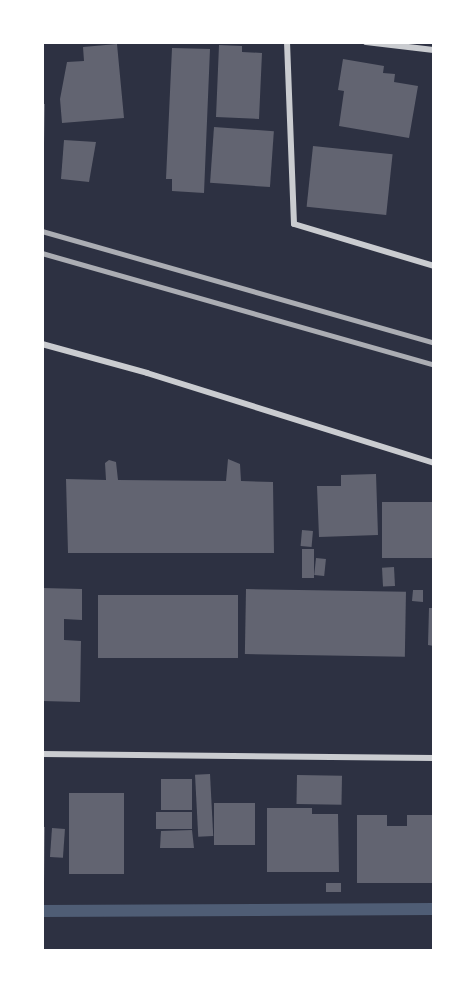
<!DOCTYPE html>
<style>
body{margin:0}
#map{position:relative;width:476px;height:993px;overflow:hidden;background:#2d3142;font-family:Quicksand,sans-serif}
div>[style]{position:absolute}
[style*='--x']{left:calc(var(--x)*1px);top:calc(var(--y)*1px);width:calc(var(--w)*1px);rotate:calc(var(--a)*1deg)}
.stream>*{height:12px;margin:-6px;padding:0 6px;transform-origin:6px;border-radius:6px;background:#4f5d75}
.building>*{inset:0;background:#626471;transform-origin:0 0}
.minor>*{height:6px;margin:-3px;padding:0 3px;transform-origin:3px;border-radius:3px;background:#caccd0}
.rail>*{height:4.5px;margin:-2.25px;padding:0 2.25px;transform-origin:2.25px;border-radius:2.25px;background:#abadb3}
span{translate:-50% -50%;white-space:nowrap;text-align:center;line-height:1.15;-webkit-text-stroke:4.5px #fff;paint-order:stroke}
.frame{position:absolute;inset:0;border:44px solid #fff;pointer-events:none}
</style>
<div id="map">
<div class="stream">
<div style="--x:42;--y:911;--w:392;--a:-0.3"></div>
</div>
<div class="building">
<div style="clip-path:polygon(117px 44px,124px 118px,62px 123px,60px 99px,67px 62px,84px 61px,83px 47px)"></div>
<div style="clip-path:polygon(219px 45px,242px 46px,242px 52px,262px 53px,259px 119px,216px 117px)"></div>
<div style="clip-path:polygon(172px 48px,210px 49px,204px 193px,172px 191px,172px 179px,166px 179px)"></div>
<div style="clip-path:polygon(343px 59px,384px 66px,383px 73px,395px 74px,394px 82px,418px 86px,409px 138px,339px 126px,344px 91px,338px 90px)"></div>
<div style="clip-path:polygon(42px 104px,45px 104px,44px 144px,42px 144px)"></div>
<div style="left:214px;top:127px;width:60px;height:56px;rotate:4deg"></div>
<div style="clip-path:polygon(64px 140px,96px 142px,89px 182px,61px 179px)"></div>
<div style="left:313px;top:146px;width:80px;height:61px;rotate:6deg"></div>
<div style="clip-path:polygon(228px 459px,240px 464px,241px 481px,273px 482px,274px 553px,68px 553px,66px 479px,106px 480px,105px 463px,109px 460px,116px 462px,118px 480px,226px 481px)"></div>
<div style="clip-path:polygon(376px 474px,378px 535px,319px 537px,317px 486px,341px 486px,341px 475px)"></div>
<div style="left:434px;top:502px;width:56px;height:52px;rotate:90deg"></div>
<div style="left:302px;top:530px;width:11px;height:16px;rotate:5deg"></div>
<div style="left:302px;top:549px;width:12px;height:29px"></div>
<div style="left:316px;top:558px;width:10px;height:17px;rotate:6deg"></div>
<div style="left:394px;top:567px;width:19px;height:12px;rotate:87deg"></div>
<div style="clip-path:polygon(42px 588px,82px 589px,82px 620px,64px 619px,64px 640px,81px 641px,80px 702px,42px 701px)"></div>
<div style="left:246px;top:589px;width:160px;height:65px;rotate:1deg"></div>
<div style="clip-path:polygon(413px 590px,423px 590px,423px 602px,412px 601px)"></div>
<div style="left:98px;top:595px;width:140px;height:63px"></div>
<div style="clip-path:polygon(429px 608px,434px 608px,434px 646px,428px 645px)"></div>
<div style="left:210px;top:774px;width:62px;height:15px;rotate:87deg"></div>
<div style="left:297px;top:775px;width:45px;height:29px;rotate:1deg"></div>
<div style="left:161px;top:779px;width:31px;height:31px"></div>
<div style="left:69px;top:793px;width:55px;height:81px"></div>
<div style="left:255px;top:803px;width:42px;height:41px;rotate:90deg"></div>
<div style="clip-path:polygon(267px 808px,312px 808px,312px 814px,338px 814px,339px 872px,267px 872px)"></div>
<div style="left:156px;top:812px;width:36px;height:17px"></div>
<div style="clip-path:polygon(357px 815px,387px 815px,387px 826px,407px 826px,407px 815px,434px 815px,434px 883px,357px 883px)"></div>
<div style="clip-path:polygon(42px 827px,45px 827px,44px 883px,42px 883px)"></div>
<div style="left:52px;top:828px;width:13px;height:29px;rotate:4deg"></div>
<div style="clip-path:polygon(192px 830px,194px 848px,160px 848px,161px 831px)"></div>
<div style="left:326px;top:883px;width:15px;height:9px"></div>
</div>
<div class="minor">
<div style="--x:287;--y:42;--w:182;--a:87.8"></div>
<div style="--x:294;--y:224;--w:146;--a:16.7"></div>
<div style="--x:366;--y:42;--w:68;--a:6.7"></div>
<div style="--x:42;--y:344;--w:109;--a:15.4"></div>
<div style="--x:147;--y:373;--w:301;--a:17.4"></div>
<div style="--x:42;--y:754;--w:392;--a:0.6"></div>
</div>
<div class="rail">
<div style="--x:42;--y:231;--w:408;--a:15.9"></div>
<div style="--x:42;--y:253;--w:408;--a:15.9"></div>
</div>
<div class="frame"></div>
</div>
